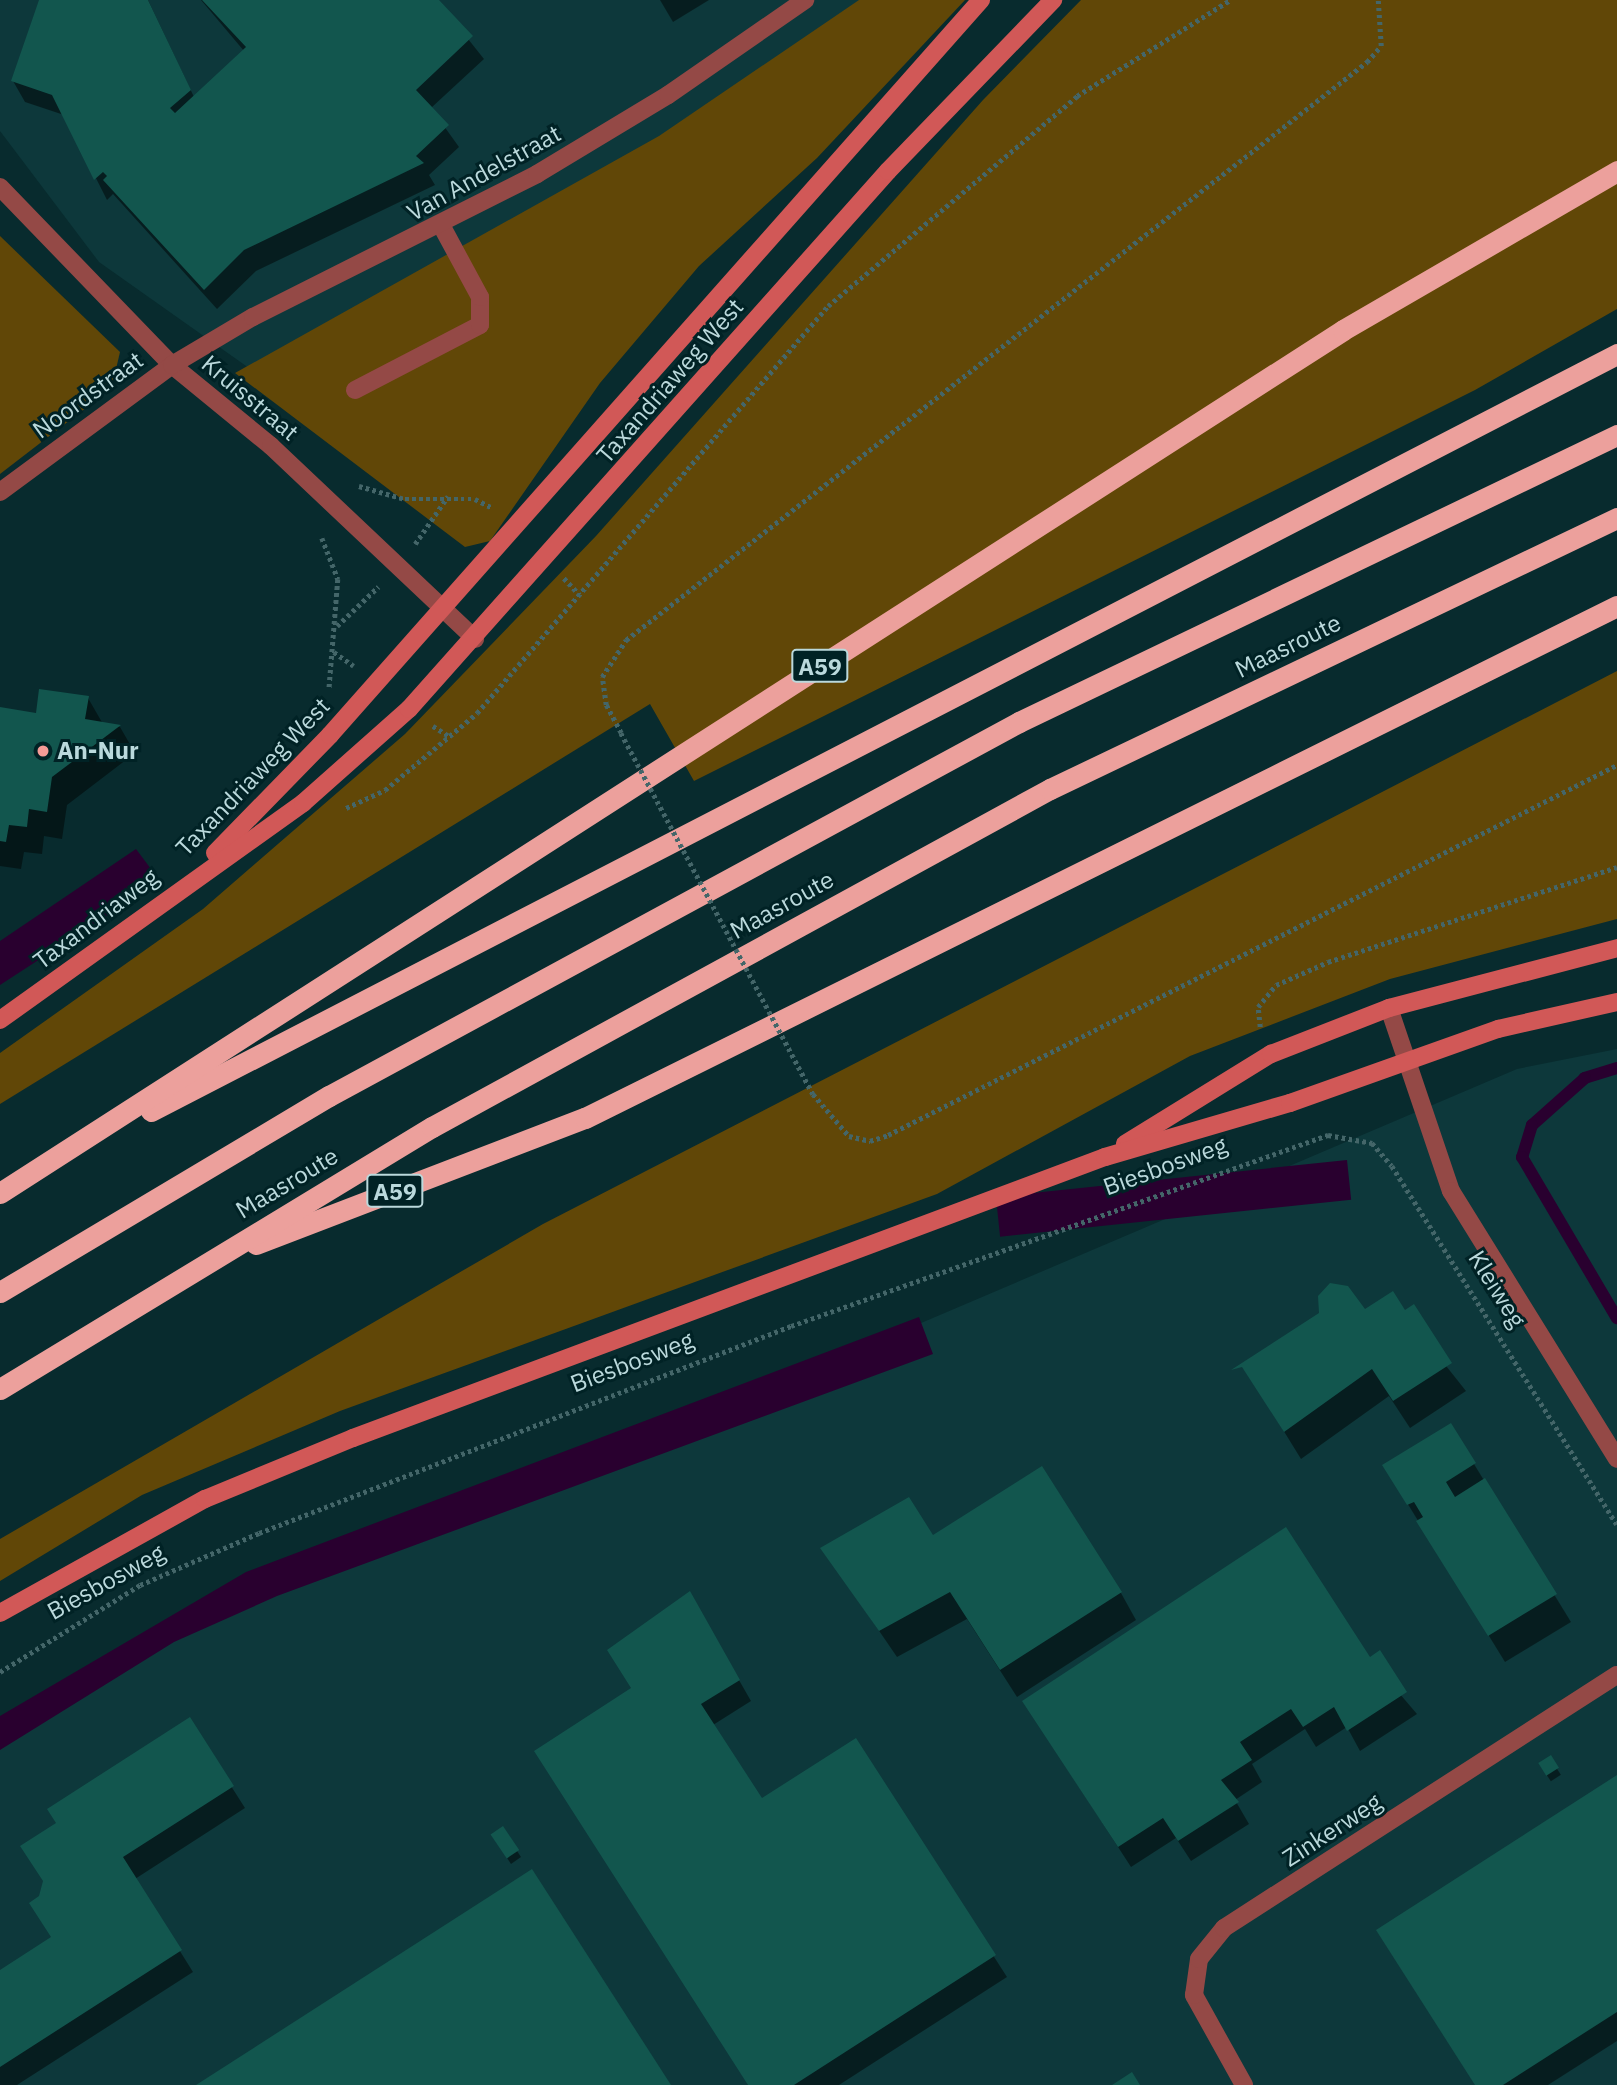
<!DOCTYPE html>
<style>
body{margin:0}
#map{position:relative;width:1617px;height:2085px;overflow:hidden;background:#082b2e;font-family:"IBM Plex Sans",sans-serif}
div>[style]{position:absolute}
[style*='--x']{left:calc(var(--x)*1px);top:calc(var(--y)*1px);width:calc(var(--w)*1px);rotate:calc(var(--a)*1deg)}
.built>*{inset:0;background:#0d383b}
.green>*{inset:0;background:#614707}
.water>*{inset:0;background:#29002f;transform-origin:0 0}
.shadow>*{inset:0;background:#0007;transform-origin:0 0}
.stream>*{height:12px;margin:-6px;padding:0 6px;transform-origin:6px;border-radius:6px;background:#29002f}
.building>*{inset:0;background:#12564e;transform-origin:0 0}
.path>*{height:4.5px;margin-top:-2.25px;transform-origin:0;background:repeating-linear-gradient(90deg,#446669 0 3.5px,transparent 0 7px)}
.lane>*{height:18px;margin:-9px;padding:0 9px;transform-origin:9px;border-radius:9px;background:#944946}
.street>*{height:18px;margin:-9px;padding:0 9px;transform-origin:9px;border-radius:9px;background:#944946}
.secondary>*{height:18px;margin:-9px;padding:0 9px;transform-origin:9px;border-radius:9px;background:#d15857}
.highway>*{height:21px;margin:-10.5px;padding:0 10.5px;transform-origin:10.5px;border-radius:10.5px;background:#eca09c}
.path-bridge>*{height:4.5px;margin-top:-2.25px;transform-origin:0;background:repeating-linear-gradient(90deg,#446669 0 3.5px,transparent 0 7px)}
.dots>*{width:19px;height:19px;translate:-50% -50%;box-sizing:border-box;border:4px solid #002225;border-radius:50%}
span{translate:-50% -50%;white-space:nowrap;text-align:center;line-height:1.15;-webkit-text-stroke:6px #002225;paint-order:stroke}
.shield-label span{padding:2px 5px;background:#002225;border:2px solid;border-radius:5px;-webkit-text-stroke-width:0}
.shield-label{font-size:23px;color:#bad9dc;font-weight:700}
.street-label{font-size:24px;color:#bad9dc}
.poi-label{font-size:24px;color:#bad9dc;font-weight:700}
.left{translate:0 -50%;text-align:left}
</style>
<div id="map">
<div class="built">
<div style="clip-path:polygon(0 0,945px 0,406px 479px,99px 262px,0 131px)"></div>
<div style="clip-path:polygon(1617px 1049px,1617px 2085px,0 2085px,0 1734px,228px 1602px,799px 1375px,1517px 1069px)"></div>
</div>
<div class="green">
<div style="clip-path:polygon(859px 0,965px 0,817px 158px,699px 266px,600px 383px,490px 541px,465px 547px,235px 373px,659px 136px)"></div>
<div style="clip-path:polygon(1081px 0,1617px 0,1617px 309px,1475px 390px,694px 781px,650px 704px,0 1104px,0 1053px,203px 909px,405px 734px,596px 536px,983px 100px)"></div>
<div style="clip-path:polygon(0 236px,120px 352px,113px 382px,100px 397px,0 474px)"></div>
<div style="clip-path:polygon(1617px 671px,1617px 919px,1390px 979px,1190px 1056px,937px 1194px,340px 1411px,142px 1495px,0 1581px,0 1539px,543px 1224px)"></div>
</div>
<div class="water">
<div style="clip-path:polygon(136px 849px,160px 881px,0 985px,0 941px)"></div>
<div style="left:1347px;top:1160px;width:40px;height:353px;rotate:84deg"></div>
<div style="clip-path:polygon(919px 1317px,933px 1354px,277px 1596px,174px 1642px,0 1750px,0 1716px,246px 1572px)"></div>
</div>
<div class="shadow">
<div style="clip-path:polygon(41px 0,148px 0,194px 97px,244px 51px,201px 0,437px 0,484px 59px,431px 108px,459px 147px,429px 175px,435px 185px,256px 271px,217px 309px,113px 194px,107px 200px,64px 115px,25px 102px,13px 81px)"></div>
<div style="clip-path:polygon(660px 0,709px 0,673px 22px)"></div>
<div style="clip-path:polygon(88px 698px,103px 724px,120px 727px,135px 753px,67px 805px,62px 839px,44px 836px,42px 854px,24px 852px,21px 869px,0 866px,0 709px,37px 715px)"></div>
<div style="clip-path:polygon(1365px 1312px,1404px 1313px,1466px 1391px,1410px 1428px,1389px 1396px,1301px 1459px,1243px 1365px)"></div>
<div style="clip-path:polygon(1450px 1425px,1571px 1622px,1505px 1662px,1401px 1493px)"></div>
<div style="clip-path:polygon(933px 1538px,1121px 1593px,1136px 1620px,1017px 1697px,967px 1619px,897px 1657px,823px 1549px)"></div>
<div style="clip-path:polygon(689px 1593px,751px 1701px,713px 1725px,761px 1800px,855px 1740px,1007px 1977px,839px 2085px,748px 2085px,633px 1690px)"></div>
<div style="clip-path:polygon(1370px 1659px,1417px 1714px,1360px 1751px,1347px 1727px,1316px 1747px,1305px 1729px,1252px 1764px,1262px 1782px,1235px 1800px,1249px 1824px,1191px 1861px,1176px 1838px,1131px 1867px,1037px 1722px)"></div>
<div style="clip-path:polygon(189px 1720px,245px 1808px,135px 1879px,193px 1972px,17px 2085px,0 2085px,0 1972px,52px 1938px,41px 1897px,57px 1824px)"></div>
<div style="left:1550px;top:1758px;width:20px;height:12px;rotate:57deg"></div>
<div style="clip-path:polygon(1617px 1777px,1617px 2041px,1548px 2085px,1476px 2085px)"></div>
<div style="clip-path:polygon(502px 1828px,521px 1857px,511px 1864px,496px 1841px)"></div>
</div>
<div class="stream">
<div style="--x:1617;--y:1068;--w:34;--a:163"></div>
<div style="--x:1585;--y:1078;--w:71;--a:138.4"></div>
<div style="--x:1532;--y:1125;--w:34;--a:107"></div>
<div style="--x:1522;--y:1157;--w:187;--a:59.5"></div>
</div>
<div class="building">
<div style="clip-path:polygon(39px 0,148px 0,191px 90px,170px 108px,175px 113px,246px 47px,202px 0,439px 0,473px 36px,416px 90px,449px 125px,416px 156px,424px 163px,244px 250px,204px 290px,103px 180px,107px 176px,103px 172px,94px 180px,52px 95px,11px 81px)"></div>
<div style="clip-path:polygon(39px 689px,89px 696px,85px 719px,121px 725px,52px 777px,47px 812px,29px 809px,27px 827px,9px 825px,6px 842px,0 841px,0 707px,36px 713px)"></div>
<div style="clip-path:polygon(1330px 1283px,1348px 1286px,1365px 1309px,1393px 1291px,1405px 1310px,1414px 1304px,1452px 1363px,1393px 1401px,1372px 1369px,1284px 1432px,1242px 1367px,1231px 1370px,1319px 1313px,1318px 1296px)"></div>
<div style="clip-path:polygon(1451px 1423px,1476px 1463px,1446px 1482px,1455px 1497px,1485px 1478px,1557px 1594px,1488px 1636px,1416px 1521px,1423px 1517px,1414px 1502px,1407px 1505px,1382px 1465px)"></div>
<div style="clip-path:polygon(1042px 1466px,1122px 1592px,1000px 1670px,950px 1592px,879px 1631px,820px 1548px,909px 1497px,933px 1535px)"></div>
<div style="clip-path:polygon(1286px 1527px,1370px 1657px,1380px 1650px,1407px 1692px,1347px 1731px,1334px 1707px,1303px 1727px,1291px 1709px,1240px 1742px,1252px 1760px,1221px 1780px,1239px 1802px,1178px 1841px,1163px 1818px,1118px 1847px,1022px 1701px)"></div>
<div style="clip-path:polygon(690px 1591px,740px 1680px,701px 1704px,762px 1798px,856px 1738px,996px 1955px,794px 2085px,748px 2085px,534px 1751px,631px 1688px,607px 1650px)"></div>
<div style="clip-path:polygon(190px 1717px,234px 1786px,123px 1857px,182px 1950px,0 2067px,0 1970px,51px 1937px,29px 1903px,39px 1896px,43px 1881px,20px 1846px,56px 1823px,47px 1809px)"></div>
<div style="left:1551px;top:1755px;width:15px;height:15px;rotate:58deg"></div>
<div style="clip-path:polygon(1617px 1775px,1617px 2012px,1503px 2085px,1475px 2085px,1376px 1930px)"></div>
<div style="left:503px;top:1826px;width:29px;height:15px;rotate:56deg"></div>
<div style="clip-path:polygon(532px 1869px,671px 2085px,196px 2085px)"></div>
<div style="clip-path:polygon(1132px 2072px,1140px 2085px,1112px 2085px)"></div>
</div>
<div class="path">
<div style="--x:359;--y:486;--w:48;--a:15.8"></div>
<div style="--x:405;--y:499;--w:70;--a:0"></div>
<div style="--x:475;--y:499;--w:20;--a:27"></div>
<div style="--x:322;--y:538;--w:44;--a:68.7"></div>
<div style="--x:338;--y:579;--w:111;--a:94.6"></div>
<div style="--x:415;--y:544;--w:58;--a:-55.5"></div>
<div style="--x:564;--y:578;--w:23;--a:47"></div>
<div style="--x:337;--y:626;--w:57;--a:-43.6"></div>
<div style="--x:334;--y:652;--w:24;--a:35"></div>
<div style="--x:433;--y:726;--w:19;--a:32"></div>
<div style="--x:621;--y:733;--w:32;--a:-118"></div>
<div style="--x:606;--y:705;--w:28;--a:-98"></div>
<div style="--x:602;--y:677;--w:44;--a:-57"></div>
<div style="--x:626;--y:640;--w:940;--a:-37.96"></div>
<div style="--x:1367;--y:62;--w:21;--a:-49"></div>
<div style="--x:1381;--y:46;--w:46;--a:-93.7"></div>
<div style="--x:346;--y:808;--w:43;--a:-24.8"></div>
<div style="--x:385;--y:790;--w:120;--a:-39.9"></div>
<div style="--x:477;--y:713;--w:537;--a:-49.23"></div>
<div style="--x:828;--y:306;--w:326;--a:-40.1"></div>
<div style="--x:1077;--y:96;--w:181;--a:-32.1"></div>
<div style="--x:1260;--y:1027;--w:20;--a:-96"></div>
<div style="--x:1258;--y:1007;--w:28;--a:-51"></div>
<div style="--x:1276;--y:985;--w:57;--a:-23.9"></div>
<div style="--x:1328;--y:962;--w:304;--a:-18.2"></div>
<div style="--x:813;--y:1094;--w:55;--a:49.4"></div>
<div style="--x:849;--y:1136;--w:22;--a:13"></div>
<div style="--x:870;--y:1141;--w:19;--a:-18"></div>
<div style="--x:888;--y:1135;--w:818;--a:-26.91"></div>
<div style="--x:0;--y:1672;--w:165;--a:-31.9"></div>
<div style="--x:140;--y:1585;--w:130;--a:-23.6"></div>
<div style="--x:259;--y:1533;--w:571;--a:-21.26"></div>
<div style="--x:791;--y:1326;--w:570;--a:-19.58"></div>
<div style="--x:1328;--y:1135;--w:45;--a:10.3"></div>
<div style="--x:1372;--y:1143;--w:30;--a:49"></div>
<div style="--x:1392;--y:1166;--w:423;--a:57.9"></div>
</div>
<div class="lane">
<div style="--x:355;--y:390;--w:141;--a:-27.5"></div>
<div style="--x:480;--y:325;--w:28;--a:-90"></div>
<div style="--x:480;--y:297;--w:82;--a:-118.4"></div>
</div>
<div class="street">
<div style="--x:0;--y:187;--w:248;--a:46"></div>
<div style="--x:172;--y:365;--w:128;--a:39.3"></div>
<div style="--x:271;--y:446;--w:281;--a:43.4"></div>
<div style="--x:0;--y:492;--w:214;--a:-36.4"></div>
<div style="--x:172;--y:365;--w:94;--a:-30.7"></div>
<div style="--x:253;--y:317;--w:318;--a:-26.7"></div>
<div style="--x:537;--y:174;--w:153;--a:-31.1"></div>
<div style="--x:668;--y:95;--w:167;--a:-34.7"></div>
<div style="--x:1389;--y:1008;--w:193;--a:71.3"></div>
<div style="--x:1451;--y:1191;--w:315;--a:58.2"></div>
<div style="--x:1244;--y:2085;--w:103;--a:-119.1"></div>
<div style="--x:1194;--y:1995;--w:36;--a:-82"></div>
<div style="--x:1199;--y:1959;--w:40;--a:-51"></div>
<div style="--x:1224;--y:1928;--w:467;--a:-32.8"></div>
</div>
<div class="secondary">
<div style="--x:215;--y:853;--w:165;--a:-45.7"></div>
<div style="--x:330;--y:735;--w:982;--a:-48.47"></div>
<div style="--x:0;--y:1020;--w:373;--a:-35.6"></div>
<div style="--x:303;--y:803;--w:142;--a:-41.6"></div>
<div style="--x:409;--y:709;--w:720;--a:-48.32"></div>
<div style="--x:888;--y:171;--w:238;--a:-46"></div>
<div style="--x:1125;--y:1144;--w:172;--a:-31.7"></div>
<div style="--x:1271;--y:1054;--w:127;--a:-21.3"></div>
<div style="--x:1389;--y:1008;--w:236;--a:-14.7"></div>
<div style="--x:0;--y:1613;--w:235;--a:-29.1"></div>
<div style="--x:205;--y:1499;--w:160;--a:-22.4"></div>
<div style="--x:353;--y:1438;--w:803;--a:-20.49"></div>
<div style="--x:1105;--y:1157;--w:193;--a:-16.3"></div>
<div style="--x:1290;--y:1103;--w:221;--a:-19.6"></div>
<div style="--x:1498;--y:1029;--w:122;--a:-12.8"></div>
</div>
<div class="highway">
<div style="--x:151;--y:1111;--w:1650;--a:-27.31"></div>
<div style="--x:0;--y:1193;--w:1596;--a:-32.72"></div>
<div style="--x:1343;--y:330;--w:317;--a:-30.1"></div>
<div style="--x:256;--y:1244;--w:352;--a:-21"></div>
<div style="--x:585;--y:1118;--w:1152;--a:-26.39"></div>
<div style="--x:0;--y:1292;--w:383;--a:-30.8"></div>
<div style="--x:329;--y:1096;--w:785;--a:-28.46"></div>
<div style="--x:1019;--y:722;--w:663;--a:-25.64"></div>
<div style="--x:0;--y:1389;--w:505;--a:-31.24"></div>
<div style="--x:432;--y:1127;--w:704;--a:-28.68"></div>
<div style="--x:1050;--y:789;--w:628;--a:-25.55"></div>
</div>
<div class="path-bridge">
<div style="--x:621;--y:733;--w:409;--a:62"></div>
</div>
<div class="dots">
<div style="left:43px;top:751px;background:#f59b97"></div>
</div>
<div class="shield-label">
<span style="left:820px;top:666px">A59</span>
<span style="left:395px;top:1191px">A59</span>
</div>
<div class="street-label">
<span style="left:484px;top:173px;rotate:-29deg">Van Andelstraat</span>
<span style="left:670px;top:381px;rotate:-49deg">Taxandriaweg West</span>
<span style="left:88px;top:395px;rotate:-36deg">Noordstraat</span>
<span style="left:250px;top:398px;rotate:40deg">Kruisstraat</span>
<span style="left:1288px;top:646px;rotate:-26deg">Maasroute</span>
<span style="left:253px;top:777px;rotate:-46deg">Taxandriaweg West</span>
<span style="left:782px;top:905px;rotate:-29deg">Maasroute</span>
<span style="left:96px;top:919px;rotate:-37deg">Taxandriaweg</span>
<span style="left:1165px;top:1166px;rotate:-20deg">Biesbosweg</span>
<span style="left:287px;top:1183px;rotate:-31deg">Maasroute</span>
<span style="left:1497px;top:1289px;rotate:58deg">Kleiweg</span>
<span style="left:632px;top:1362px;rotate:-21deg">Biesbosweg</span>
<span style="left:106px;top:1582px;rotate:-29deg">Biesbosweg</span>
<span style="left:1332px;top:1830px;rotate:-33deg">Zinkerweg</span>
</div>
<div class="poi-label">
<span class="left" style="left:57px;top:751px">An-Nur</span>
</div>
</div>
